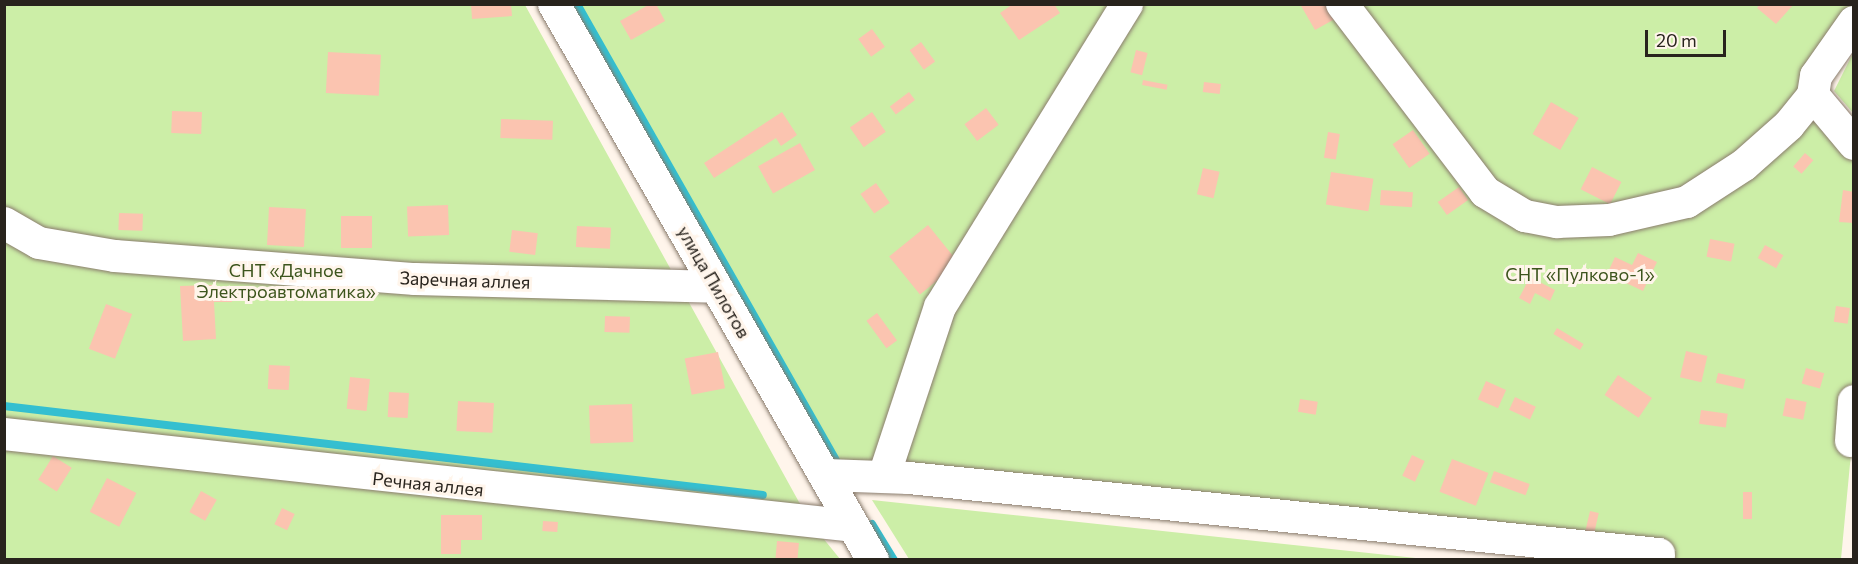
<!DOCTYPE html>
<meta charset="utf-8">
<style>
body{margin:0}
#map{position:relative;width:1858px;height:564px;overflow:hidden;background:#fff5eb;font-family:Commissioner,sans-serif}
div>[style]{position:absolute}
[style*='--x']{left:calc(var(--x)*1px);top:calc(var(--y)*1px);width:calc(var(--w)*1px);rotate:calc(var(--a)*1deg)}
.green>*{inset:0;background:#cceea7}
.stream>*{height:8px;margin:-4px;padding:0 4px;transform-origin:4px;border-radius:4px;background:#34bfd0}
.building>*{inset:0;background:#fbc4b0;transform-origin:0 0}
.roads{filter:drop-shadow(0 0 2px #8a7c6d) drop-shadow(0 0 2px #8a7c6d)}
.minor>*{height:32px;margin:-16px;padding:0 16px;transform-origin:16px;border-radius:16px;background:#fff}
span{translate:-50% -50%;white-space:nowrap;text-align:center;line-height:1.15;-webkit-text-stroke:6px #fff5eb;paint-order:stroke}
.park-label{font-size:18px;color:#3d551d}
.street-label{font-size:18px;color:#28231d}
.frame{position:absolute;inset:0;border:6px solid #28231d;pointer-events:none}
.scale{position:absolute;left:1645px;top:30px;width:81px;height:27px;box-sizing:border-box;border:3px solid #28231d;border-top:0;padding-left:8px;font-size:18px;line-height:21px;white-space:nowrap;color:#28231d;-webkit-text-stroke:4px #fff5eb;paint-order:stroke}
</style>
<div id="map">
<div class="green">
<div style="clip-path:polygon(4px 5px,525px 5px,810px 522px,840px 559px,5px 559px)"></div>
<div style="clip-path:polygon(571px 5px,1853px 5px,1853px 22px,1816px 76px,1853px 144px,1854px 422px,1841px 559px,1680px 559px,837px 471px)"></div>
<div style="clip-path:polygon(1853px 53px,1854px 113px,1853px 113px,1834px 91px)"></div>
<div style="clip-path:polygon(872px 500px,1425px 559px,909px 559px)"></div>
</div>
<div class="stream">
<div style="--x:577;--y:4;--w:527;--a:60.42"></div>
<div style="--x:4;--y:406;--w:764;--a:6.69"></div>
<div style="--x:872;--y:524;--w:42;--a:58.6"></div>
</div>
<div class="building">
<div style="clip-path:polygon(471px 4px,511px 4px,512px 16px,472px 19px)"></div>
<div style="clip-path:polygon(650px 4px,656px 4px,665px 21px,631px 40px,620px 21px)"></div>
<div style="clip-path:polygon(1013px 4px,1054px 4px,1060px 13px,1019px 40px,1000px 13px)"></div>
<div style="clip-path:polygon(1300px 4px,1336px 4px,1342px 15px,1315px 30px)"></div>
<div style="clip-path:polygon(1760px 4px,1794px 4px,1776px 24px,1757px 8px)"></div>
<div style="left:872px;top:29px;width:22px;height:17px;rotate:54deg"></div>
<div style="left:921px;top:42px;width:24px;height:14px;rotate:54deg"></div>
<div style="left:1136px;top:50px;width:12px;height:23px;rotate:14deg"></div>
<div style="left:328px;top:52px;width:53px;height:41px;rotate:3deg"></div>
<div style="left:1143px;top:80px;width:25px;height:5px;rotate:11deg"></div>
<div style="left:1204px;top:82px;width:17px;height:10px;rotate:7deg"></div>
<div style="left:909px;top:92px;width:10px;height:24px;rotate:53deg"></div>
<div style="left:1551px;top:102px;width:32px;height:37px;rotate:30deg"></div>
<div style="left:986px;top:108px;width:21px;height:27px;rotate:53deg"></div>
<div style="left:172px;top:111px;width:30px;height:22px;rotate:2deg"></div>
<div style="clip-path:polygon(782px 112px,797px 135px,781px 146px,776px 138px,714px 178px,704px 163px)"></div>
<div style="left:872px;top:112px;width:24px;height:27px;rotate:55deg"></div>
<div style="left:501px;top:119px;width:52px;height:19px;rotate:2deg"></div>
<div style="left:1413px;top:130px;width:29px;height:25px;rotate:55deg"></div>
<div style="left:1328px;top:132px;width:12px;height:26px;rotate:9deg"></div>
<div style="left:800px;top:143px;width:31px;height:48px;rotate:61deg"></div>
<div style="left:1805px;top:153px;width:11px;height:18px;rotate:41deg"></div>
<div style="left:1592px;top:167px;width:33px;height:25px;rotate:27deg"></div>
<div style="left:1203px;top:168px;width:17px;height:27px;rotate:13deg"></div>
<div style="left:1331px;top:172px;width:43px;height:33px;rotate:9deg"></div>
<div style="left:876px;top:183px;width:24px;height:19px;rotate:55deg"></div>
<div style="left:1459px;top:187px;width:16px;height:26px;rotate:55deg"></div>
<div style="left:1381px;top:190px;width:32px;height:15px;rotate:4deg"></div>
<div style="clip-path:polygon(1843px 190px,1854px 192px,1854px 223px,1839px 222px)"></div>
<div style="left:448px;top:205px;width:30px;height:41px;rotate:88deg"></div>
<div style="left:269px;top:207px;width:37px;height:38px;rotate:3deg"></div>
<div style="left:119px;top:213px;width:24px;height:17px;rotate:2deg"></div>
<div style="left:341px;top:216px;width:31px;height:32px"></div>
<div style="left:928px;top:225px;width:49px;height:50px;rotate:51deg"></div>
<div style="left:577px;top:226px;width:34px;height:21px;rotate:3deg"></div>
<div style="left:512px;top:230px;width:26px;height:22px;rotate:7deg"></div>
<div style="left:1710px;top:239px;width:25px;height:18px;rotate:11deg"></div>
<div style="left:1765px;top:245px;width:21px;height:15px;rotate:29deg"></div>
<div style="clip-path:polygon(1638px 253px,1657px 262px,1643px 291px,1607px 274px,1615px 257px,1632px 265px)"></div>
<div style="clip-path:polygon(1530px 277px,1555px 290px,1550px 301px,1535px 293px,1530px 304px,1519px 298px)"></div>
<div style="clip-path:polygon(213px 285px,213px 290px,232px 290px,232px 302px,214px 302px,216px 339px,183px 341px,180px 286px)"></div>
<div style="left:106px;top:304px;width:28px;height:48px;rotate:21deg"></div>
<div style="left:1836px;top:306px;width:14px;height:16px;rotate:8deg"></div>
<div style="left:877px;top:313px;width:34px;height:13px;rotate:54deg"></div>
<div style="left:605px;top:316px;width:25px;height:16px;rotate:2deg"></div>
<div style="left:1557px;top:328px;width:31px;height:7px;rotate:31deg"></div>
<div style="left:1686px;top:351px;width:22px;height:27px;rotate:13deg"></div>
<div style="left:718px;top:352px;width:37px;height:34px;rotate:79deg"></div>
<div style="left:269px;top:365px;width:21px;height:24px;rotate:3deg"></div>
<div style="left:1806px;top:368px;width:19px;height:16px;rotate:16deg"></div>
<div style="left:1718px;top:373px;width:28px;height:10px;rotate:13deg"></div>
<div style="left:1618px;top:375px;width:41px;height:24px;rotate:34deg"></div>
<div style="left:350px;top:377px;width:20px;height:32px;rotate:6deg"></div>
<div style="left:1486px;top:381px;width:22px;height:20px;rotate:24deg"></div>
<div style="left:389px;top:392px;width:20px;height:25px;rotate:3deg"></div>
<div style="left:1515px;top:397px;width:23px;height:14px;rotate:25deg"></div>
<div style="left:1786px;top:398px;width:21px;height:18px;rotate:11deg"></div>
<div style="left:1300px;top:399px;width:18px;height:13px;rotate:9deg"></div>
<div style="left:458px;top:401px;width:36px;height:30px;rotate:3deg"></div>
<div style="left:632px;top:404px;width:38px;height:43px;rotate:88deg"></div>
<div style="left:1701px;top:410px;width:27px;height:14px;rotate:8deg"></div>
<div style="left:1412px;top:455px;width:14px;height:23px;rotate:25deg"></div>
<div style="left:53px;top:456px;width:22px;height:28px;rotate:32deg"></div>
<div style="left:1452px;top:459px;width:39px;height:35px;rotate:21deg"></div>
<div style="left:1494px;top:471px;width:38px;height:12px;rotate:20deg"></div>
<div style="left:107px;top:478px;width:33px;height:38px;rotate:27deg"></div>
<div style="left:201px;top:491px;width:18px;height:24px;rotate:29deg"></div>
<div style="left:1743px;top:492px;width:9px;height:27px"></div>
<div style="left:282px;top:508px;width:14px;height:18px;rotate:25deg"></div>
<div style="left:1590px;top:511px;width:9px;height:23px;rotate:13deg"></div>
<div style="clip-path:polygon(441px 515px,482px 515px,482px 540px,461px 540px,461px 554px,441px 554px)"></div>
<div style="left:543px;top:521px;width:15px;height:10px;rotate:4deg"></div>
<div style="left:777px;top:541px;width:22px;height:18px;rotate:5deg"></div>
</div>
<div class="roads">
<div class="minor">
<div style="--x:554;--y:4;--w:641;--a:60.16"></div>
<div style="--x:1342;--y:4;--w:236;--a:52.7"></div>
<div style="--x:1485;--y:192;--w:47;--a:31"></div>
<div style="--x:1525;--y:216;--w:33;--a:11"></div>
<div style="--x:1557;--y:222;--w:52;--a:-2.2"></div>
<div style="--x:1609;--y:220;--w:80;--a:-13"></div>
<div style="--x:1687;--y:202;--w:68;--a:-33"></div>
<div style="--x:1744;--y:165;--w:60;--a:-41.6"></div>
<div style="--x:1789;--y:125;--w:38;--a:-51"></div>
<div style="--x:1854;--y:22;--w:66;--a:125.1"></div>
<div style="--x:1816;--y:76;--w:19;--a:99"></div>
<div style="--x:1813;--y:95;--w:64;--a:50.1"></div>
<div style="--x:4;--y:223;--w:40;--a:29.7"></div>
<div style="--x:39;--y:243;--w:77;--a:9.7"></div>
<div style="--x:115;--y:256;--w:301;--a:4.4"></div>
<div style="--x:415;--y:279;--w:301;--a:1.5"></div>
<div style="--x:4;--y:434;--w:854;--a:6.18"></div>
<div style="--x:1851;--y:441;--w:40;--a:-85.7"></div>
<div style="--x:826;--y:475;--w:83;--a:2.1"></div>
<div style="--x:909;--y:478;--w:754;--a:5.79"></div>
<div style="--x:884;--y:476;--w:178;--a:-71.7"></div>
<div style="--x:940;--y:307;--w:356;--a:-58.3"></div>
</div>
</div>
<div class="park-label">
<span style="left:286px;top:281px">СНТ «Дачное<br>Электроавтоматика»</span>
<span style="left:1580px;top:274px">СНТ «Пулково-1»</span>
</div>
<div class="street-label">
<span style="left:465px;top:280px;rotate:2deg">Заречная аллея</span>
<span style="left:714px;top:282px;rotate:60deg">улица Пилотов</span>
<span style="left:428px;top:484px;rotate:6deg">Речная аллея</span>
</div>
<div class="frame"></div>
<div class="scale">20 m</div>
</div>
